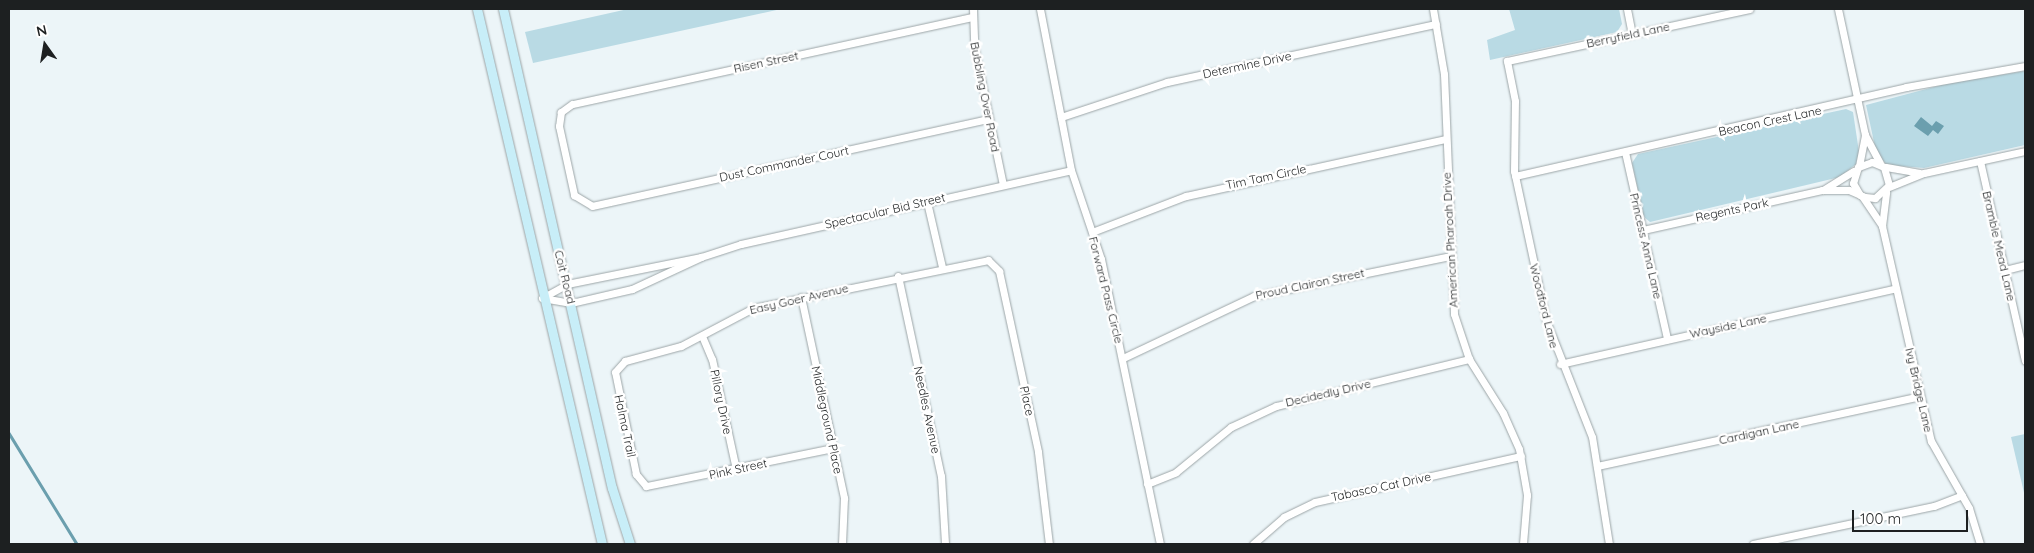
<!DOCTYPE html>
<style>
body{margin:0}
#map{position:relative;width:2034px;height:553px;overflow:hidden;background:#ecf5f8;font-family:Quicksand,sans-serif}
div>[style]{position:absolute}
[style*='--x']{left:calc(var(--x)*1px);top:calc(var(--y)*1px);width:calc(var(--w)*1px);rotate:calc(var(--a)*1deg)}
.green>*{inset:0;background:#b9dae4}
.water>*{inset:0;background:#6b9fae}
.stream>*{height:2.5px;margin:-1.25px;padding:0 1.25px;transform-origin:1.25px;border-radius:1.25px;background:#6b9fae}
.roads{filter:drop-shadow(0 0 1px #9ca5a7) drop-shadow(0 0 1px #9ca5a7)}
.street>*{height:7px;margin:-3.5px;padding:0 3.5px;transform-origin:3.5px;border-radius:3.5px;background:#fff}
.secondary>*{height:9px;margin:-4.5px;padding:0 4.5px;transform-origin:4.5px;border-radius:4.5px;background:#c8eef8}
span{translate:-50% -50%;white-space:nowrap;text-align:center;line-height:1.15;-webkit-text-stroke:5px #fff;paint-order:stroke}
.street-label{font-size:12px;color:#1d2021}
.frame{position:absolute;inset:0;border:10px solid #1d2021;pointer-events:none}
.north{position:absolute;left:20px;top:20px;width:50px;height:50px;-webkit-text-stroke:4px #fff;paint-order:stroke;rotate:347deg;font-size:14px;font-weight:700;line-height:20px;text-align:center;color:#1d2021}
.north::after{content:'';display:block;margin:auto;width:18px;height:22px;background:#1d2021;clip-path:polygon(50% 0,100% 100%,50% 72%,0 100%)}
.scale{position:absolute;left:1852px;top:510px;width:116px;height:22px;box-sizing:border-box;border:2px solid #1d2021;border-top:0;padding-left:6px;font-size:15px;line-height:18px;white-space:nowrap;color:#1d2021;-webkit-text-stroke:4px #fff;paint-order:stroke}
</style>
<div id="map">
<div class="green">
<div style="clip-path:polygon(628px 9px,781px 9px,533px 63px,525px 32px)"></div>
<div style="clip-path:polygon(1509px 9px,1619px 9px,1622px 24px,1617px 32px,1490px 60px,1487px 40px,1515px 30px)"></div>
<div style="clip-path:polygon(2025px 71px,2025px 145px,1924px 168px,1888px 165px,1877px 156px,1866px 105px,1949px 83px)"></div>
<div style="clip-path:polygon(1846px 109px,1853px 112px,1859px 152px,1856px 164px,1840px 177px,1650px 222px,1644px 217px,1632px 163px,1638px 154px)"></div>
<div style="clip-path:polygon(2025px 434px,2025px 497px,2011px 437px)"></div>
</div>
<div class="water">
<div style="clip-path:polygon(1921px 117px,1932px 126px,1936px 121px,1944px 126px,1938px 134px,1933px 130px,1928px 136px,1914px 126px)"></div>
</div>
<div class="stream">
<div style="--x:9;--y:433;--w:130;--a:58.5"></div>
</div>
<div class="roads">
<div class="street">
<div style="--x:973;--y:9;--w:36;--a:88"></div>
<div style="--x:974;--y:45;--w:143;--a:78.3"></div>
<div style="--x:1040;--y:9;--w:164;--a:79.1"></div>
<div style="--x:1071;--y:170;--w:94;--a:71.4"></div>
<div style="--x:1101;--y:259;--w:291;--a:78.3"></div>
<div style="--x:1433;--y:9;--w:66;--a:80.4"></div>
<div style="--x:1444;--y:74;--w:240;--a:87.6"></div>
<div style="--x:1454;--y:314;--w:47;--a:71.6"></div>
<div style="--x:1469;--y:359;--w:64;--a:57.8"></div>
<div style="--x:1503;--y:413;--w:39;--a:66"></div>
<div style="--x:1519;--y:449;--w:47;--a:80.1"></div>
<div style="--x:1527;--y:495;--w:49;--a:94.7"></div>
<div style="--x:1627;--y:9;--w:25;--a:79"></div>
<div style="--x:1838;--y:9;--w:129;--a:77.9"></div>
<div style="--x:1865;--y:135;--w:32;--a:62"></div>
<div style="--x:972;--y:17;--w:409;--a:167.7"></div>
<div style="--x:572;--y:104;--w:14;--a:144"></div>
<div style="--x:561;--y:112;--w:14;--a:98"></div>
<div style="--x:559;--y:126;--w:71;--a:77.7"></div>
<div style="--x:574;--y:195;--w:21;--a:31"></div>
<div style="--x:592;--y:206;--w:406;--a:-12.4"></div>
<div style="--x:1061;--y:117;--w:112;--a:-18.3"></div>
<div style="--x:1167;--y:82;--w:275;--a:-12.2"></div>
<div style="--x:1625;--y:152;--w:192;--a:77.3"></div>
<div style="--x:1980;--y:161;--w:205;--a:77.3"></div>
<div style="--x:1859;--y:166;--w:32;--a:-79"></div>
<div style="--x:1886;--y:167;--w:34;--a:10"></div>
<div style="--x:1515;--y:176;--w:401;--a:-12.8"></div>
<div style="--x:1906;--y:87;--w:121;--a:-10"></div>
<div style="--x:1889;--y:187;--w:38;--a:-22"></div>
<div style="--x:1924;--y:173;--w:103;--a:-12.3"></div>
<div style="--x:1823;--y:190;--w:36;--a:-32"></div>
<div style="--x:1862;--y:196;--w:36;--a:56"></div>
<div style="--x:1882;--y:226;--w:221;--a:77.2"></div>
<div style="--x:1931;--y:441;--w:77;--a:60.4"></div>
<div style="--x:1969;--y:508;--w:38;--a:73"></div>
<div style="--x:927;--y:202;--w:67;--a:77"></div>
<div style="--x:1882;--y:226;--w:34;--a:-83"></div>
<div style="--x:1643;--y:230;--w:183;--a:-12.6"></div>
<div style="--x:1822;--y:190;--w:27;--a:0"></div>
<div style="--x:1849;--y:190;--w:17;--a:24"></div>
<div style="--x:1865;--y:197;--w:10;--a:6"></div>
<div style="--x:1875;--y:198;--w:19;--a:-43"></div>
<div style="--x:1889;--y:185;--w:19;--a:-106"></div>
<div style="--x:1884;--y:167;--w:13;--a:-157"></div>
<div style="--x:1872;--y:162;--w:15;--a:160"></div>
<div style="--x:1858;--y:167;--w:17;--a:107"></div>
<div style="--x:1853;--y:183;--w:14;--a:60"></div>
<div style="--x:1092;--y:232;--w:101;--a:-21"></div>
<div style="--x:1186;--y:196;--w:265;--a:-12.4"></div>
<div style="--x:701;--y:257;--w:42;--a:-18"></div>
<div style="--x:741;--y:244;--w:338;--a:-12.6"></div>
<div style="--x:701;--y:257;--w:76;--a:155.1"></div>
<div style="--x:632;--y:289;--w:63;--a:167.1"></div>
<div style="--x:571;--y:303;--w:29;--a:-170"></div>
<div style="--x:542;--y:298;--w:29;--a:-29"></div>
<div style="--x:567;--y:284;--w:137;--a:-11.4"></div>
<div style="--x:2005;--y:270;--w:21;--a:-14"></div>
<div style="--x:898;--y:276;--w:205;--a:77.9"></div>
<div style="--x:941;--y:476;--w:68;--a:86.6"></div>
<div style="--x:801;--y:297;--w:206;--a:77.9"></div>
<div style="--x:844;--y:498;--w:46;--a:92.5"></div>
<div style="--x:702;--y:336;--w:25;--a:67"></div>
<div style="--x:712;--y:359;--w:113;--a:77.7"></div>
<div style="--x:1123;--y:358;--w:145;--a:-25.3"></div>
<div style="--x:1254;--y:296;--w:200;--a:-11.5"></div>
<div style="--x:1560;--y:364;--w:344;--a:-12.7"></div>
<div style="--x:833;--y:448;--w:191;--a:168.5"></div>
<div style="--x:646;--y:486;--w:16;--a:-130"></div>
<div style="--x:636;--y:474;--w:104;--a:-101.6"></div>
<div style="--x:615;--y:372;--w:15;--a:-48"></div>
<div style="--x:625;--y:361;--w:58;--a:-15"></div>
<div style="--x:681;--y:346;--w:81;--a:-27.8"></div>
<div style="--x:753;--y:308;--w:240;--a:-11.5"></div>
<div style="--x:988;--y:260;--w:16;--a:45"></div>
<div style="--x:999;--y:271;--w:185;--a:77.8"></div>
<div style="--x:1038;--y:452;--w:93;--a:83.2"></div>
<div style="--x:1597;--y:466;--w:330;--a:-12.2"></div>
<div style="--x:1147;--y:484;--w:31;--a:-22"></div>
<div style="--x:1176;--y:472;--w:71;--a:-39.3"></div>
<div style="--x:1231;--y:427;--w:50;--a:-25"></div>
<div style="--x:1276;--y:406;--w:199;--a:-13.7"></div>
<div style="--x:1253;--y:544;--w:41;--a:-41.1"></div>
<div style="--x:1284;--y:517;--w:34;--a:-26"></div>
<div style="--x:1315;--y:502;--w:211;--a:-12.6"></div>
<div style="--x:1609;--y:544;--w:108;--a:-99"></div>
<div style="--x:1592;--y:437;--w:126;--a:-111.5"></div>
<div style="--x:1546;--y:320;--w:152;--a:-102.1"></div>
<div style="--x:1514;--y:171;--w:70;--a:-89.2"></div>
<div style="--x:1515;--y:101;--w:41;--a:-101.3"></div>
<div style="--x:1507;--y:61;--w:248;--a:-12.1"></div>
<div style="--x:1753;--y:544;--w:185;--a:-11.9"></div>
<div style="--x:1934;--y:506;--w:30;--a:-21"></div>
</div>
<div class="secondary">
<div style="--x:477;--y:9;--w:549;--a:76.85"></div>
<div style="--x:503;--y:9;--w:491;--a:77.2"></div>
<div style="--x:612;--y:488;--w:59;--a:72.2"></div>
</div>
</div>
<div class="street-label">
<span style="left:1628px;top:35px;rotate:-12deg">Berryfield Lane</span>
<span style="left:766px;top:62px;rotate:-12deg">Risen Street</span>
<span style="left:1247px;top:65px;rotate:-12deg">Determine Drive</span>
<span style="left:985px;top:97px;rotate:79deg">Bubbling Over Road</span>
<span style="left:1770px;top:121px;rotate:-12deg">Beacon Crest Lane</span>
<span style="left:784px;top:164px;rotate:-12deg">Dust Commander Court</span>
<span style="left:1266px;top:177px;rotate:-12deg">Tim Tam Circle</span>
<span style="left:1732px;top:210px;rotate:-12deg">Regents Park</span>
<span style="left:885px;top:211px;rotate:-13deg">Spectacular Bid Street</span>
<span style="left:1450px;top:240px;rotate:-93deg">American Pharoah Drive</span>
<span style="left:1646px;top:246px;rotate:77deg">Princess Anna Lane</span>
<span style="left:1999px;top:246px;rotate:77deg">Bramble Mead Lane</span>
<span style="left:565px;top:277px;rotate:76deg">Coit Road</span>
<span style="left:1310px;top:284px;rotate:-12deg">Proud Clairon Street</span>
<span style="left:1106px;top:290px;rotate:76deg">Forward Pass Circle</span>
<span style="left:799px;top:299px;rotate:-13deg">Easy Goer Avenue</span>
<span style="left:1544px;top:306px;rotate:76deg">Woodford Lane</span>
<span style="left:1728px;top:326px;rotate:-12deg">Wayside Lane</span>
<span style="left:1919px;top:390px;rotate:77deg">Ivy Bridge Lane</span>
<span style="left:1328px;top:393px;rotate:-13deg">Decidedly Drive</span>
<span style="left:1027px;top:401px;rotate:78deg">Place</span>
<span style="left:721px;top:402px;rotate:78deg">Pillory Drive</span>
<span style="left:927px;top:410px;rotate:78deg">Needles Avenue</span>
<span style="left:827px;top:420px;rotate:78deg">Middleground Place</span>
<span style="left:625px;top:426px;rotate:78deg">Halma Trail</span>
<span style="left:1759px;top:432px;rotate:-12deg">Cardigan Lane</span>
<span style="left:738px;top:469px;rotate:-12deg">Pink Street</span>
<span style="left:1381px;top:487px;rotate:-12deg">Tabasco Cat Drive</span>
</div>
<div class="frame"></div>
<div class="north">N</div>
<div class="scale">100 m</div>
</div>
